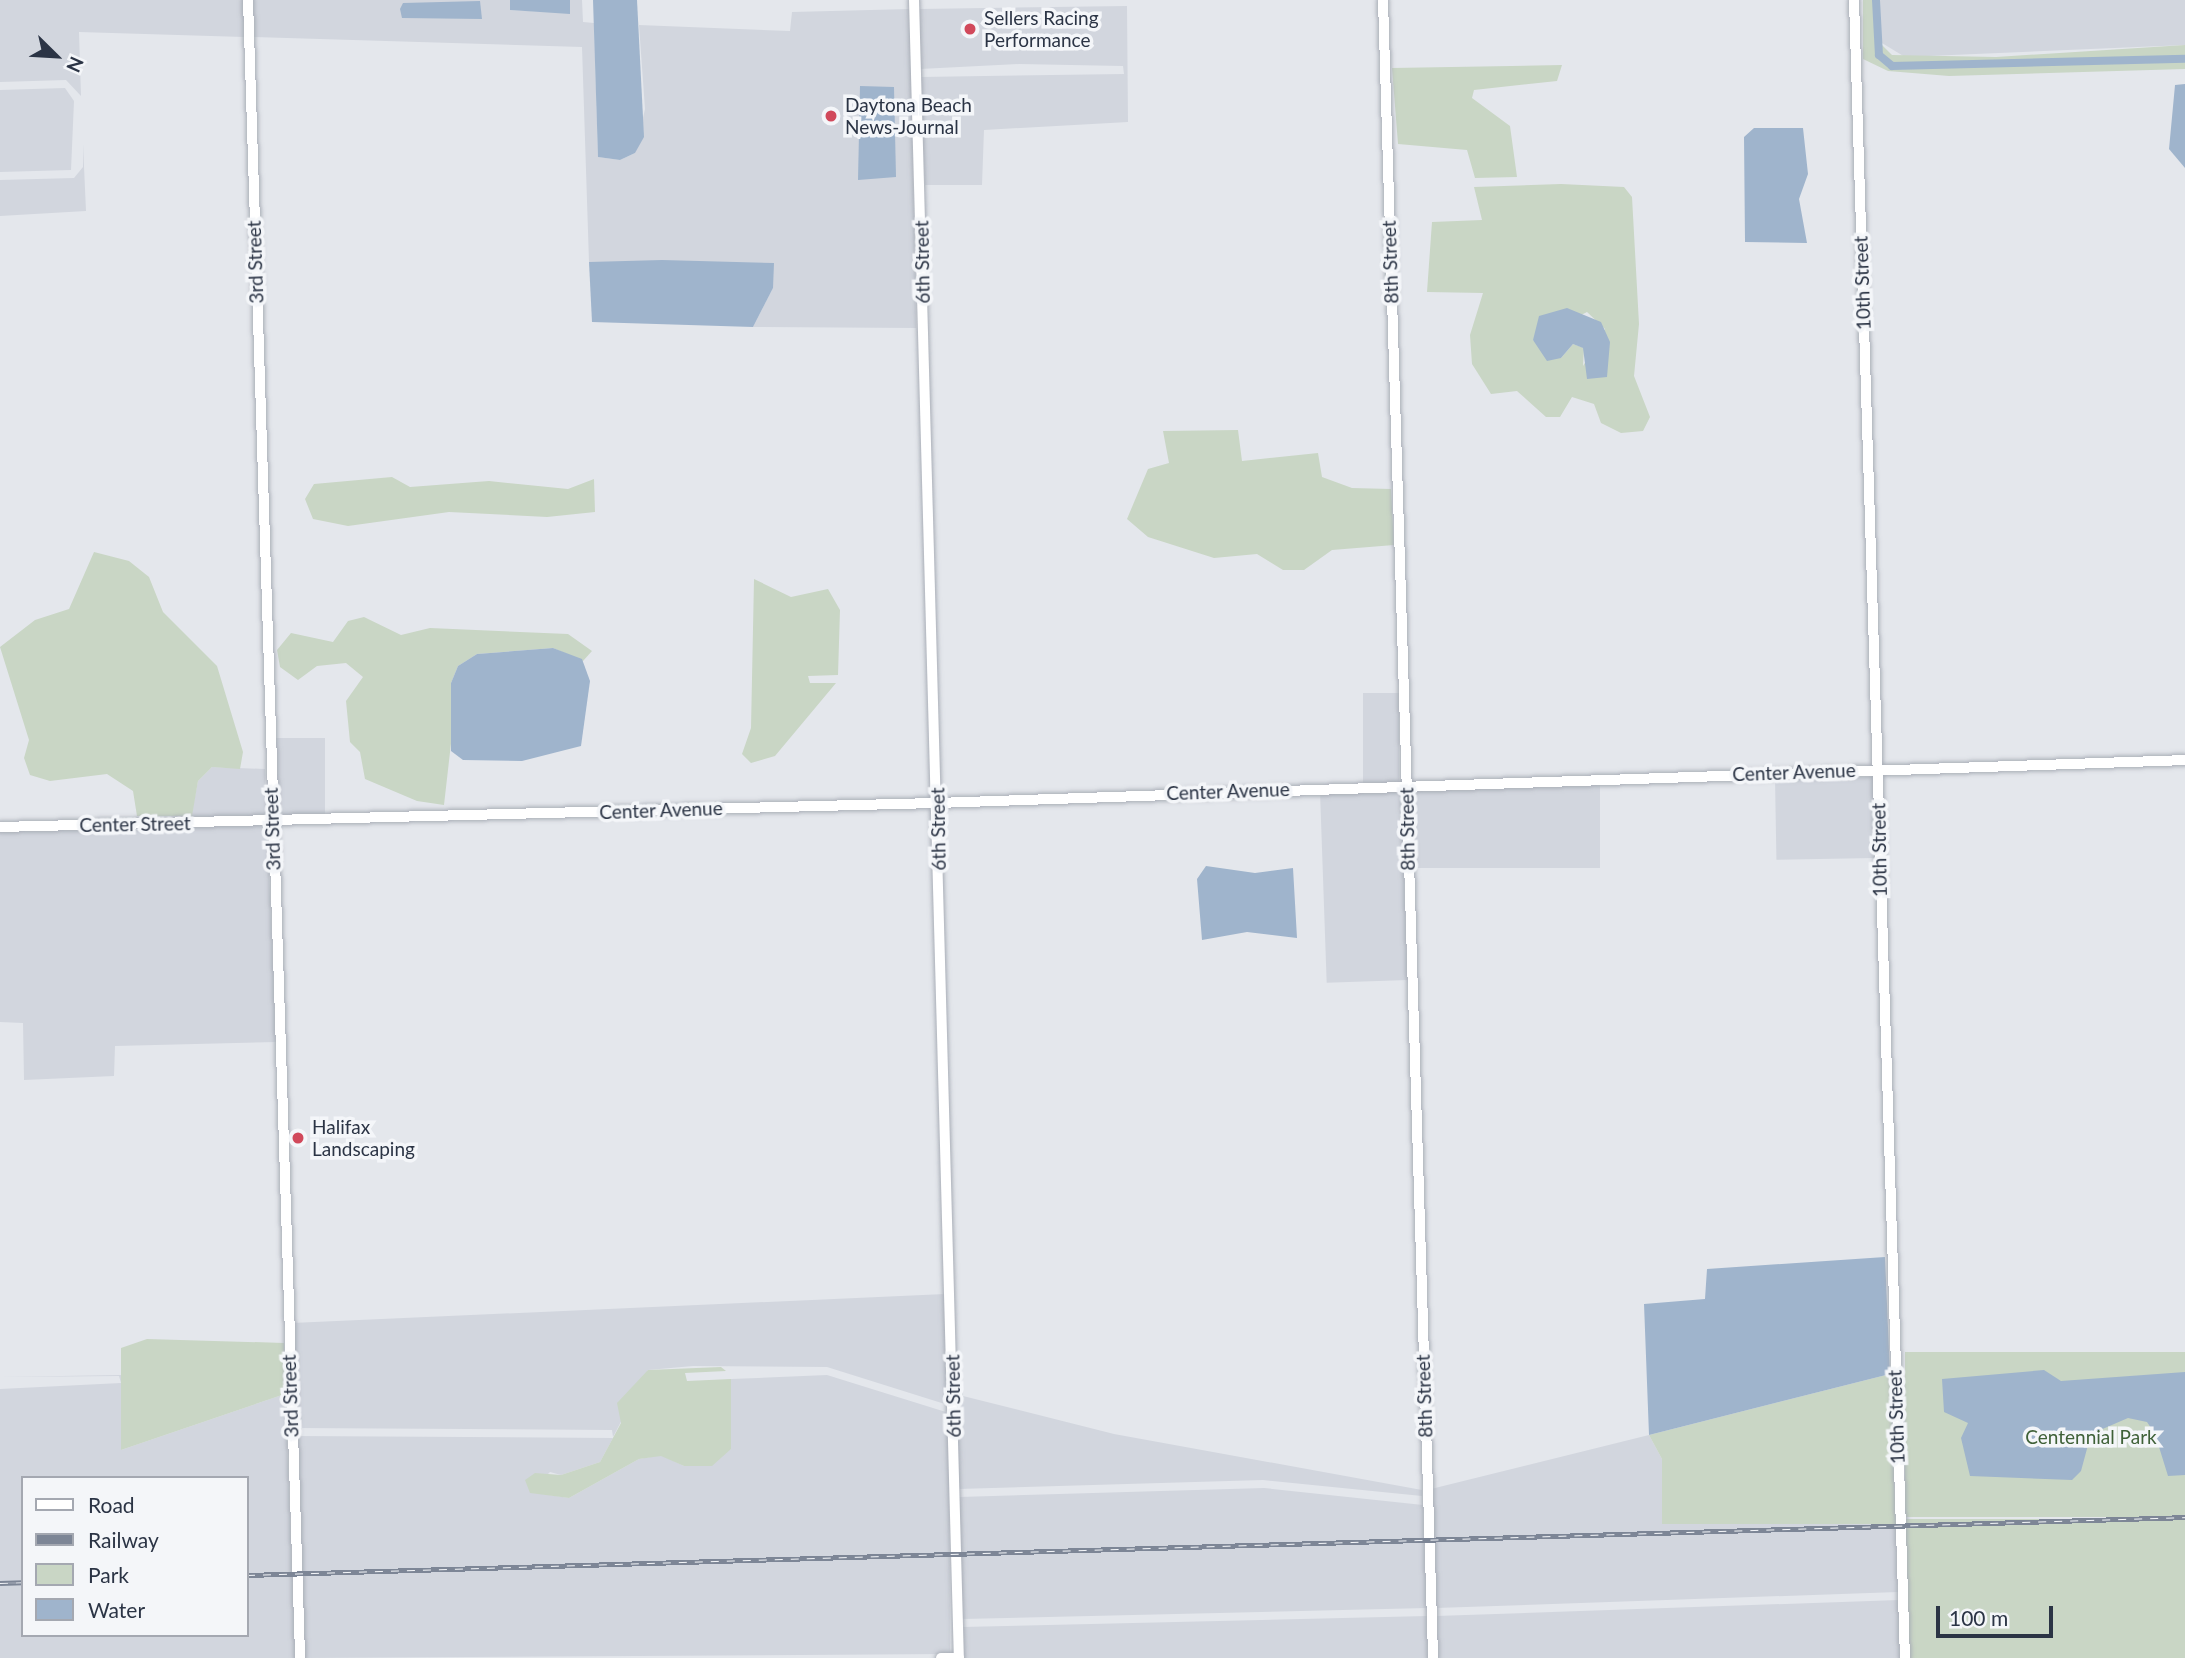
<!DOCTYPE html>
<style>
body{margin:0}
#map{position:relative;width:2185px;height:1658px;overflow:hidden;background:#e4e7ec;font-family:Lato,sans-serif}
div>[style]{position:absolute}
[style*='--x']{left:calc(var(--x)*1px);top:calc(var(--y)*1px);width:calc(var(--w)*1px);rotate:calc(var(--a)*1deg)}
.built>*{inset:0;background:#d2d6de;transform-origin:0 0}
.green>*{inset:0;background:#c9d6c5;transform-origin:0 0}
.water>*{inset:0;background:#9fb4cc}
.canal>*{height:8px;margin:-4px;padding:0 4px;transform-origin:4px;border-radius:4px;background:#9fb4cc}
.roads{filter:drop-shadow(0 0 2px #a9aeb7) drop-shadow(0 0 2px #a9aeb7)}
.secondary>*{height:10px;margin:-5px;padding:0 5px;transform-origin:5px;border-radius:5px;background:#fff}
.rail>*{height:5px;margin-top:-2.5px;transform-origin:0;background:repeating-linear-gradient(90deg,#f4f6f9 0 8px,#7d8696 0 16px);box-sizing:border-box;border-block:2px solid #7d8696}
.dots>*{width:19px;height:19px;translate:-50% -50%;box-sizing:border-box;border:4px solid #f4f6f9;border-radius:50%}
span{translate:-50% -50%;white-space:nowrap;text-align:center;line-height:1.15;-webkit-text-stroke:7px #f4f6f9;paint-order:stroke}
.poi-label{font-size:19px;color:#2b3445}
.left{translate:0 -50%;text-align:left}
.street-label{font-size:19px;color:#2b3445}
.park-label{font-size:19px;color:#3f6138}
.legend{position:absolute;left:21px;top:1476px;width:228px;height:161px;box-sizing:border-box;background:#f4f6f9;border:2px solid #a4a8b1;margin:0;padding:9px 12px;list-style:none;font-size:21px;color:#2b3445}
.legend li{display:flex;align-items:center;gap:14px;height:35px}
.legend b{width:35px;border:2px solid #a4a8b1}
.north{position:absolute;left:21px;top:21px;width:70px;height:70px;-webkit-text-stroke:5px #f4f6f9;paint-order:stroke;rotate:114deg;font-size:19px;font-weight:700;line-height:28px;text-align:center;color:#2b3445}
.north::after{content:'';display:block;margin:auto;width:24px;height:32px;background:#2b3445;clip-path:polygon(50% 0,100% 100%,50% 72%,0 100%)}
.scale{position:absolute;left:1936px;top:1606px;width:117px;height:32px;box-sizing:border-box;border:4px solid #2b3445;border-top:0;padding-left:9px;font-size:21px;line-height:24px;white-space:nowrap;color:#2b3445;-webkit-text-stroke:5px #f4f6f9;paint-order:stroke}
</style>
<div id="map">
<div class="built">
<div style="clip-path:polygon(0 0,244px 0,244px 37px,79px 32px,81px 96px,66px 80px,0 82px)"></div>
<div style="clip-path:polygon(253px 0,510px 0,510px 10px,570px 13px,570px 0,582px 0,583px 22px,594px 23px,598px 157px,620px 160px,635px 153px,645px 109px,639px 25px,790px 31px,792px 12px,910px 9px,916px 328px,753px 327px,773px 288px,773px 263px,589px 262px,582px 47px,253px 37px)"></div>
<div style="clip-path:polygon(1880px 0,2185px 0,2185px 45px,1905px 57px,1877px 40px)"></div>
<div style="clip-path:polygon(1127px 6px,1128px 122px,984px 130px,982px 185px,925px 185px,920px 77px,1124px 74px,1123px 66px,1019px 64px,920px 69px,919px 9px)"></div>
<div style="clip-path:polygon(65px 88px,74px 101px,71px 170px,0 172px,0 90px)"></div>
<div style="clip-path:polygon(83px 144px,86px 211px,0 216px,0 180px,74px 178px,83px 167px)"></div>
<div style="left:1363px;top:693px;width:36px;height:90px"></div>
<div style="left:273px;top:738px;width:52px;height:79px"></div>
<div style="clip-path:polygon(212px 767px,265px 769px,266px 817px,55px 821px,191px 816px,198px 781px)"></div>
<div style="left:1873px;top:777px;width:81px;height:98px;rotate:89deg"></div>
<div style="left:1600px;top:783px;width:85px;height:190px;rotate:90deg"></div>
<div style="left:1401px;top:790px;width:190px;height:81px;rotate:88deg"></div>
<div style="clip-path:polygon(267px 825px,276px 1042px,115px 1046px,114px 1076px,24px 1080px,23px 1023px,0 1022px,0 831px)"></div>
<div style="clip-path:polygon(945px 1294px,948px 1405px,827px 1367px,693px 1366px,648px 1370px,613px 1437px,612px 1430px,295px 1428px,292px 1323px)"></div>
<div style="clip-path:polygon(957px 1351px,963px 1396px,1114px 1434px,1422px 1490px,1422px 1496px,1263px 1480px,958px 1489px)"></div>
<div style="clip-path:polygon(evenodd,122px 1375px,121px 1450px,285px 1394px,296px 1658px,0 1658px,0 1389px,121px 1383px,119px 1376px,0 1377px,122px 1375px,23px 1478px,247px 1478px,247px 1635px,23px 1635px,23px 1478px)"></div>
<div style="clip-path:polygon(827px 1375px,949px 1413px,950px 1654px,305px 1658px,295px 1436px,613px 1438px,600px 1462px,561px 1475px,550px 1472px,530px 1492px,569px 1498px,639px 1459px,661px 1455px,684px 1466px,731px 1449px,731px 1379px)"></div>
<div style="clip-path:polygon(1649px 1435px,1662px 1459px,1662px 1524px,1896px 1524px,1898px 1592px,1436px 1608px,1431px 1489px)"></div>
<div style="clip-path:polygon(1264px 1488px,1423px 1505px,1427px 1608px,962px 1619px,959px 1497px)"></div>
<div style="clip-path:polygon(1899px 1600px,1900px 1658px,1437px 1658px,1436px 1616px)"></div>
<div style="clip-path:polygon(1427px 1616px,1428px 1658px,963px 1658px,962px 1627px)"></div>
</div>
<div class="green">
<div style="clip-path:polygon(1863px 0,1880px 0,1877px 40px,1892px 55px,1996px 57px,2185px 45px,2185px 69px,1949px 76px,1888px 71px,1863px 59px)"></div>
<div style="clip-path:polygon(1562px 65px,1557px 81px,1474px 90px,1472px 98px,1510px 126px,1517px 177px,1475px 178px,1467px 150px,1398px 144px,1392px 68px)"></div>
<div style="clip-path:polygon(evenodd,1561px 184px,1624px 187px,1632px 197px,1639px 324px,1634px 376px,1650px 417px,1643px 431px,1621px 433px,1601px 423px,1594px 404px,1572px 397px,1560px 417px,1546px 417px,1517px 391px,1491px 394px,1472px 364px,1470px 335px,1483px 293px,1427px 292px,1432px 222px,1482px 220px,1474px 187px,1561px 184px,1587px 312px,1605px 329px,1583px 366px,1584px 348px,1573px 344px,1561px 358px,1533px 340px,1587px 312px)"></div>
<div style="clip-path:polygon(1238px 430px,1242px 461px,1318px 453px,1322px 477px,1352px 488px,1391px 489px,1394px 545px,1332px 550px,1304px 570px,1283px 570px,1257px 554px,1214px 558px,1148px 537px,1127px 519px,1148px 469px,1169px 463px,1163px 431px)"></div>
<div style="clip-path:polygon(392px 477px,410px 487px,489px 481px,568px 489px,594px 479px,595px 512px,547px 517px,449px 512px,348px 526px,313px 519px,305px 499px,314px 484px)"></div>
<div style="clip-path:polygon(94px 552px,129px 561px,149px 577px,163px 612px,217px 666px,243px 752px,240px 769px,212px 767px,198px 781px,192px 816px,137px 816px,133px 791px,107px 774px,50px 781px,30px 775px,24px 758px,29px 740px,0 647px,35px 620px,69px 609px)"></div>
<div style="clip-path:polygon(754px 579px,791px 597px,828px 589px,840px 610px,838px 675px,808px 676px,810px 683px,836px 683px,775px 756px,751px 763px,742px 754px,751px 728px)"></div>
<div style="clip-path:polygon(364px 617px,401px 635px,430px 628px,568px 634px,592px 651px,583px 661px,553px 648px,477px 654px,458px 666px,451px 683px,453px 726px,444px 805px,417px 801px,365px 779px,360px 752px,350px 742px,346px 701px,363px 677px,346px 663px,317px 666px,298px 680px,280px 667px,277px 650px,291px 633px,333px 642px,348px 621px)"></div>
<div style="clip-path:polygon(147px 1339px,284px 1343px,285px 1394px,121px 1450px,121px 1348px)"></div>
<div style="left:2185px;top:1352px;width:165px;height:280px;rotate:90deg"></div>
<div style="clip-path:polygon(721px 1367px,726px 1371px,685px 1373px,687px 1381px,731px 1379px,731px 1449px,712px 1466px,684px 1466px,661px 1456px,639px 1459px,569px 1498px,530px 1493px,525px 1480px,535px 1473px,561px 1475px,600px 1462px,621px 1423px,617px 1403px,648px 1370px)"></div>
<div style="clip-path:polygon(1890px 1374px,1896px 1524px,1662px 1524px,1662px 1459px,1649px 1435px)"></div>
<div style="left:2185px;top:1519px;width:139px;height:281px;rotate:90deg"></div>
</div>
<div class="water">
<div style="clip-path:polygon(510px 0,570px 0,570px 14px,510px 10px)"></div>
<div style="clip-path:polygon(593px 0,637px 0,644px 137px,635px 153px,620px 160px,598px 157px)"></div>
<div style="clip-path:polygon(480px 1px,482px 19px,402px 18px,400px 9px,403px 3px)"></div>
<div style="clip-path:polygon(2185px 84px,2185px 168px,2169px 149px,2175px 85px)"></div>
<div style="clip-path:polygon(860px 86px,894px 87px,896px 177px,858px 180px)"></div>
<div style="clip-path:polygon(1754px 128px,1803px 128px,1808px 174px,1799px 199px,1807px 243px,1745px 242px,1744px 137px)"></div>
<div style="clip-path:polygon(662px 260px,774px 263px,773px 288px,753px 327px,592px 322px,589px 262px)"></div>
<div style="clip-path:polygon(1567px 308px,1601px 322px,1610px 342px,1607px 377px,1587px 379px,1583px 348px,1573px 344px,1561px 358px,1547px 361px,1533px 340px,1539px 316px)"></div>
<div style="clip-path:polygon(553px 648px,582px 659px,590px 681px,581px 746px,522px 761px,463px 760px,451px 751px,451px 683px,458px 666px,477px 654px)"></div>
<div style="clip-path:polygon(1206px 866px,1255px 873px,1293px 868px,1297px 938px,1247px 932px,1202px 940px,1197px 879px)"></div>
<div style="clip-path:polygon(1885px 1257px,1890px 1374px,1649px 1435px,1644px 1304px,1705px 1299px,1707px 1269px)"></div>
<div style="clip-path:polygon(2044px 1370px,2061px 1381px,2185px 1372px,2185px 1475px,2168px 1476px,2155px 1434px,2147px 1422px,2128px 1418px,2091px 1434px,2081px 1471px,2072px 1480px,1970px 1476px,1961px 1438px,1968px 1423px,1944px 1412px,1942px 1379px)"></div>
</div>
<div class="canal">
<div style="--x:1876;--y:0;--w:55;--a:86.9"></div>
<div style="--x:1879;--y:55;--w:17;--a:40"></div>
<div style="--x:1892;--y:66;--w:293;--a:-1.4"></div>
</div>
<div class="roads">
<div class="secondary">
<div style="--x:248;--y:0;--w:1659;--a:88.2"></div>
<div style="--x:914;--y:0;--w:1659;--a:88.45"></div>
<div style="--x:1383;--y:0;--w:1659;--a:88.27"></div>
<div style="--x:1854;--y:0;--w:1659;--a:88.24"></div>
<div style="--x:0;--y:827;--w:937;--a:-1.47"></div>
<div style="--x:937;--y:803;--w:1249;--a:-1.97"></div>
<div style="--x:941;--y:1658;--w:18;--a:0"></div>
</div>
</div>
<div class="rail">
<div style="--x:247;--y:1575;--w:1939;--a:-1.71"></div>
<div style="--x:0;--y:1583;--w:23;--a:-2"></div>
</div>
<div class="dots">
<div style="left:970px;top:29px;background:#d1495b"></div>
<div style="left:831px;top:116px;background:#d1495b"></div>
<div style="left:298px;top:1138px;background:#d1495b"></div>
</div>
<div class="poi-label">
<span class="left" style="left:984px;top:29px">Sellers Racing<br>Performance</span>
<span class="left" style="left:845px;top:116px">Daytona Beach<br>News-Journal</span>
<span class="left" style="left:312px;top:1138px">Halifax<br>Landscaping</span>
</div>
<div class="street-label">
<span style="left:255px;top:262px;rotate:-92deg">3rd Street</span>
<span style="left:922px;top:262px;rotate:-91deg">6th Street</span>
<span style="left:1390px;top:262px;rotate:-92deg">8th Street</span>
<span style="left:1862px;top:283px;rotate:-92deg">10th Street</span>
<span style="left:1794px;top:772px;rotate:-2deg">Center Avenue</span>
<span style="left:1228px;top:791px;rotate:-2deg">Center Avenue</span>
<span style="left:661px;top:810px;rotate:-2deg">Center Avenue</span>
<span style="left:135px;top:824px;rotate:-1deg">Center Street</span>
<span style="left:272px;top:829px;rotate:-92deg">3rd Street</span>
<span style="left:938px;top:829px;rotate:-91deg">6th Street</span>
<span style="left:1407px;top:829px;rotate:-91deg">8th Street</span>
<span style="left:1879px;top:850px;rotate:-91deg">10th Street</span>
<span style="left:290px;top:1396px;rotate:-92deg">3rd Street</span>
<span style="left:953px;top:1396px;rotate:-91deg">6th Street</span>
<span style="left:1424px;top:1396px;rotate:-92deg">8th Street</span>
<span style="left:1896px;top:1417px;rotate:-92deg">10th Street</span>
</div>
<div class="park-label">
<span style="left:2091px;top:1437px">Centennial Park</span>
</div>
<ul class="legend">
<li><b style="height:9px;background:#fff"></b>Road</li>
<li><b style="height:9px;background:#7d8696"></b>Railway</li>
<li><b style="height:19px;background:#c9d6c5"></b>Park</li>
<li><b style="height:19px;background:#9fb4cc"></b>Water</li>
</ul>
<div class="north">N</div>
<div class="scale">100 m</div>
</div>
